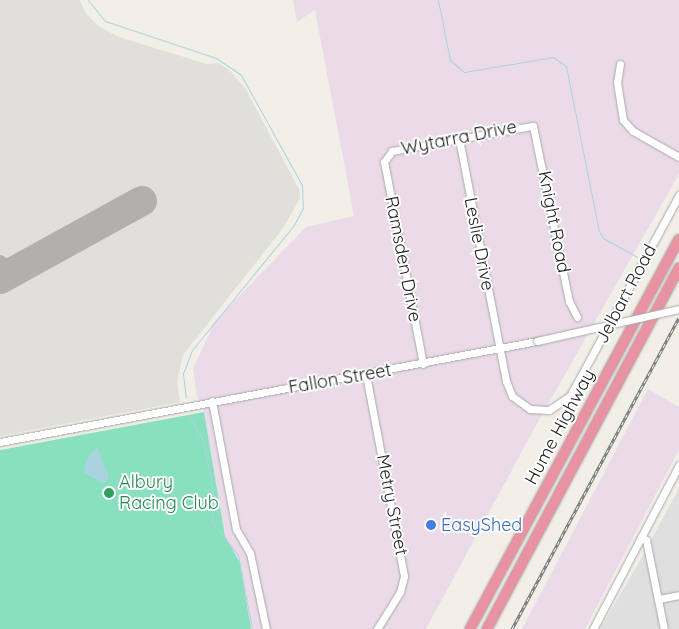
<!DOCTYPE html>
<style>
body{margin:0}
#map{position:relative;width:679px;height:629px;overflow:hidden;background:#f2efe9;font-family:Quicksand,sans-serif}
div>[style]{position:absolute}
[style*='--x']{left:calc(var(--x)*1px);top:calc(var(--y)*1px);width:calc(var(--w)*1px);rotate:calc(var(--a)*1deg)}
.residential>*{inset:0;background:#e0dfdf}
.industrial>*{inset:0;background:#ebdbe8}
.airport>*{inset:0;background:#e1dfda}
.pitch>*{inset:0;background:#88e0be}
.water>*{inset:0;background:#aad3df}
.stream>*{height:1px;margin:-0.5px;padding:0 0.5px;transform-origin:0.5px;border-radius:0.5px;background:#aad3df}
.taxiway>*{height:12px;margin:-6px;padding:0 6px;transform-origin:6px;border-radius:6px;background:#b1b0ac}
.runway>*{height:30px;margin:-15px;padding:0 15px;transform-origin:15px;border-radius:15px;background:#b1b0ac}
.roads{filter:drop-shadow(0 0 1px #a9a9a9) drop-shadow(0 0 1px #a9a9a9)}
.minor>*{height:7px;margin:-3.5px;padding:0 3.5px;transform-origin:3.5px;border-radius:3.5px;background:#fff}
.highway>*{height:10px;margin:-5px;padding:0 5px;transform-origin:5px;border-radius:5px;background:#e892a2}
.rail>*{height:3px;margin-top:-1.5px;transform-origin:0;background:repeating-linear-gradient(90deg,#fff 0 4px,#707070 0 8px);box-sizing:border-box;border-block:1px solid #707070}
.bridges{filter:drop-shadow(0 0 1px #a9a9a9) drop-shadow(0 0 1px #a9a9a9)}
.minor-bridge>*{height:7px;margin:-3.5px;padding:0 3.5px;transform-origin:3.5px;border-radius:3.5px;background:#fff}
.dots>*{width:14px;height:14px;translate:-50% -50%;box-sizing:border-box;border:2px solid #fff;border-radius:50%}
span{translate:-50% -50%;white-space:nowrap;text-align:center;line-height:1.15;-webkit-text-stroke:4px #fff;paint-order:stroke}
.street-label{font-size:18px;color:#222}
.leisure-label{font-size:18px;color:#27864d}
.left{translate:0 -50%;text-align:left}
.shop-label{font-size:18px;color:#366cbe}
</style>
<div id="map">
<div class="residential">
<div style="clip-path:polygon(679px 488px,679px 629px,600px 629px,642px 557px)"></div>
</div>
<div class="industrial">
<div style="clip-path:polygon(293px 0,679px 0,679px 174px,534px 429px,426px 629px,251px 629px,240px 563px,225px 536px,204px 412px,197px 396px,193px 369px,215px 321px,306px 227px,354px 216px,315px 10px,297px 22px)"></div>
<div style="clip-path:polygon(648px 389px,679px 407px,679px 450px,585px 629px,522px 629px)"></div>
</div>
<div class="airport">
<div style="clip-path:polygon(0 0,80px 0,85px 12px,98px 26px,119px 37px,207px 64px,218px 63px,228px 69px,245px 88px,299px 189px,300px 198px,284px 227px,183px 355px,177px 382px,180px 402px,0 436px)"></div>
</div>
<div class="pitch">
<div style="clip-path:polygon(204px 412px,225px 536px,240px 563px,251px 629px,0 629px,0 450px)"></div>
</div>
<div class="water">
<div style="clip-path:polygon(97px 447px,109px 478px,104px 484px,84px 473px,87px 459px)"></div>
</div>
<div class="stream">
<div style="--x:88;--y:0;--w:27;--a:51"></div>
<div style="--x:105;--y:21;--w:117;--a:18.4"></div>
<div style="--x:216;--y:58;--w:30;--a:34"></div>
<div style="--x:241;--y:75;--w:126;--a:61"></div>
<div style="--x:302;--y:185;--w:23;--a:88"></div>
<div style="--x:303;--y:208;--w:19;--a:118"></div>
<div style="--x:294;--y:225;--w:161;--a:129.2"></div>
<div style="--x:192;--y:350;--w:26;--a:111"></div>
<div style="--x:183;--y:374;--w:24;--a:83"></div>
<div style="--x:438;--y:0;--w:61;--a:78.7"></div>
<div style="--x:450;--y:60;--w:18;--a:41"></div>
<div style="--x:464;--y:72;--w:90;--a:-9.6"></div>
<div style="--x:553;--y:57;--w:16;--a:35"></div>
<div style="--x:566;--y:66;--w:168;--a:78.7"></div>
<div style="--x:599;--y:231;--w:8;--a:60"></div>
<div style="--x:603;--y:238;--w:39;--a:29"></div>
<div style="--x:678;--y:286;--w:1;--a:45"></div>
<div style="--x:190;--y:417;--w:26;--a:61"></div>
<div style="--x:203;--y:440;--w:53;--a:79.1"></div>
<div style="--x:213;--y:492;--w:30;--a:92"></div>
<div style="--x:212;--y:522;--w:42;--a:51.8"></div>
<div style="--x:238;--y:555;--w:75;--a:79.3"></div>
</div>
<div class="taxiway">
<div style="--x:0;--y:261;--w:11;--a:34"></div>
<div style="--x:9;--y:267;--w:12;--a:0"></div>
<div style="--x:21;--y:267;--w:39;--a:-27"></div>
</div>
<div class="runway">
<div style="--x:0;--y:279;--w:162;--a:-28.8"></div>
</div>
<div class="roads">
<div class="minor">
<div style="--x:620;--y:64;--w:18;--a:99"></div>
<div style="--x:617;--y:82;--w:38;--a:81"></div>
<div style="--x:623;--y:120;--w:15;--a:48"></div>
<div style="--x:633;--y:131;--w:53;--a:29.5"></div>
<div style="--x:459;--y:139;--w:247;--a:79"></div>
<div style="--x:506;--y:381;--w:16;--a:68"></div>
<div style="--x:512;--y:396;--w:22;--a:36"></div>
<div style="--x:530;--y:409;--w:19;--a:3"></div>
<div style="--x:549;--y:410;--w:25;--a:-34"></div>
<div style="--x:570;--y:396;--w:229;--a:-61.5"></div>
<div style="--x:423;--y:364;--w:206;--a:-100.9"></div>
<div style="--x:384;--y:162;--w:14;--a:-54"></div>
<div style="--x:392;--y:151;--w:143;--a:-10.1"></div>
<div style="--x:533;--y:126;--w:179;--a:78.4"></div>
<div style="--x:569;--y:301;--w:18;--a:63"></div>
<div style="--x:366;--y:375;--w:205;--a:79.3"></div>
<div style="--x:404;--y:576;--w:16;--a:104"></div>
<div style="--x:400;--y:592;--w:44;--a:121.9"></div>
<div style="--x:212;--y:401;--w:130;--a:79.4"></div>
<div style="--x:236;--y:529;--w:28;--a:60"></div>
<div style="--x:250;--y:553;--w:78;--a:78.1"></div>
<div style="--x:0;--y:442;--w:546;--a:-10.65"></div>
<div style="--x:641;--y:537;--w:6;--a:31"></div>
<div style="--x:646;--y:540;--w:91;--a:78.6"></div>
<div style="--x:659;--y:599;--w:20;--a:-11"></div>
<div style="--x:593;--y:629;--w:185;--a:-62.3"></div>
</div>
<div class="highway">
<div style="--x:470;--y:629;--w:442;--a:-61.8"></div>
<div style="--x:487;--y:629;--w:409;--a:-62"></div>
</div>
</div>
<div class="rail">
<div style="--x:512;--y:629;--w:353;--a:-61.8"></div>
</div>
<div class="bridges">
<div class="minor-bridge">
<div style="--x:537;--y:341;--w:146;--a:-12.7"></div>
</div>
</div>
<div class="dots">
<div style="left:109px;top:493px;background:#2e9e5b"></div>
<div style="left:431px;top:525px;background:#3f7fe0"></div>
</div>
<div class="street-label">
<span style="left:459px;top:138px;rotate:-11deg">Wytarra Drive</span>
<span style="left:554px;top:222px;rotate:79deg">Knight Road</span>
<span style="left:479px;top:244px;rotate:79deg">Leslie Drive</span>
<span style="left:403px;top:259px;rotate:79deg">Ramsden Drive</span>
<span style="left:626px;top:294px;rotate:-62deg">Jelbart Road</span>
<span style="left:340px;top:379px;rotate:-10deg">Fallon Street</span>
<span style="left:560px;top:427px;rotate:-62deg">Hume Highway</span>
<span style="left:392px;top:505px;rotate:79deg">Metry Street</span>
</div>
<div class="leisure-label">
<span class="left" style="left:119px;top:493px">Albury<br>Racing Club</span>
</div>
<div class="shop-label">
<span class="left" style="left:441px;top:525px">EasyShed</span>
</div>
</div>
